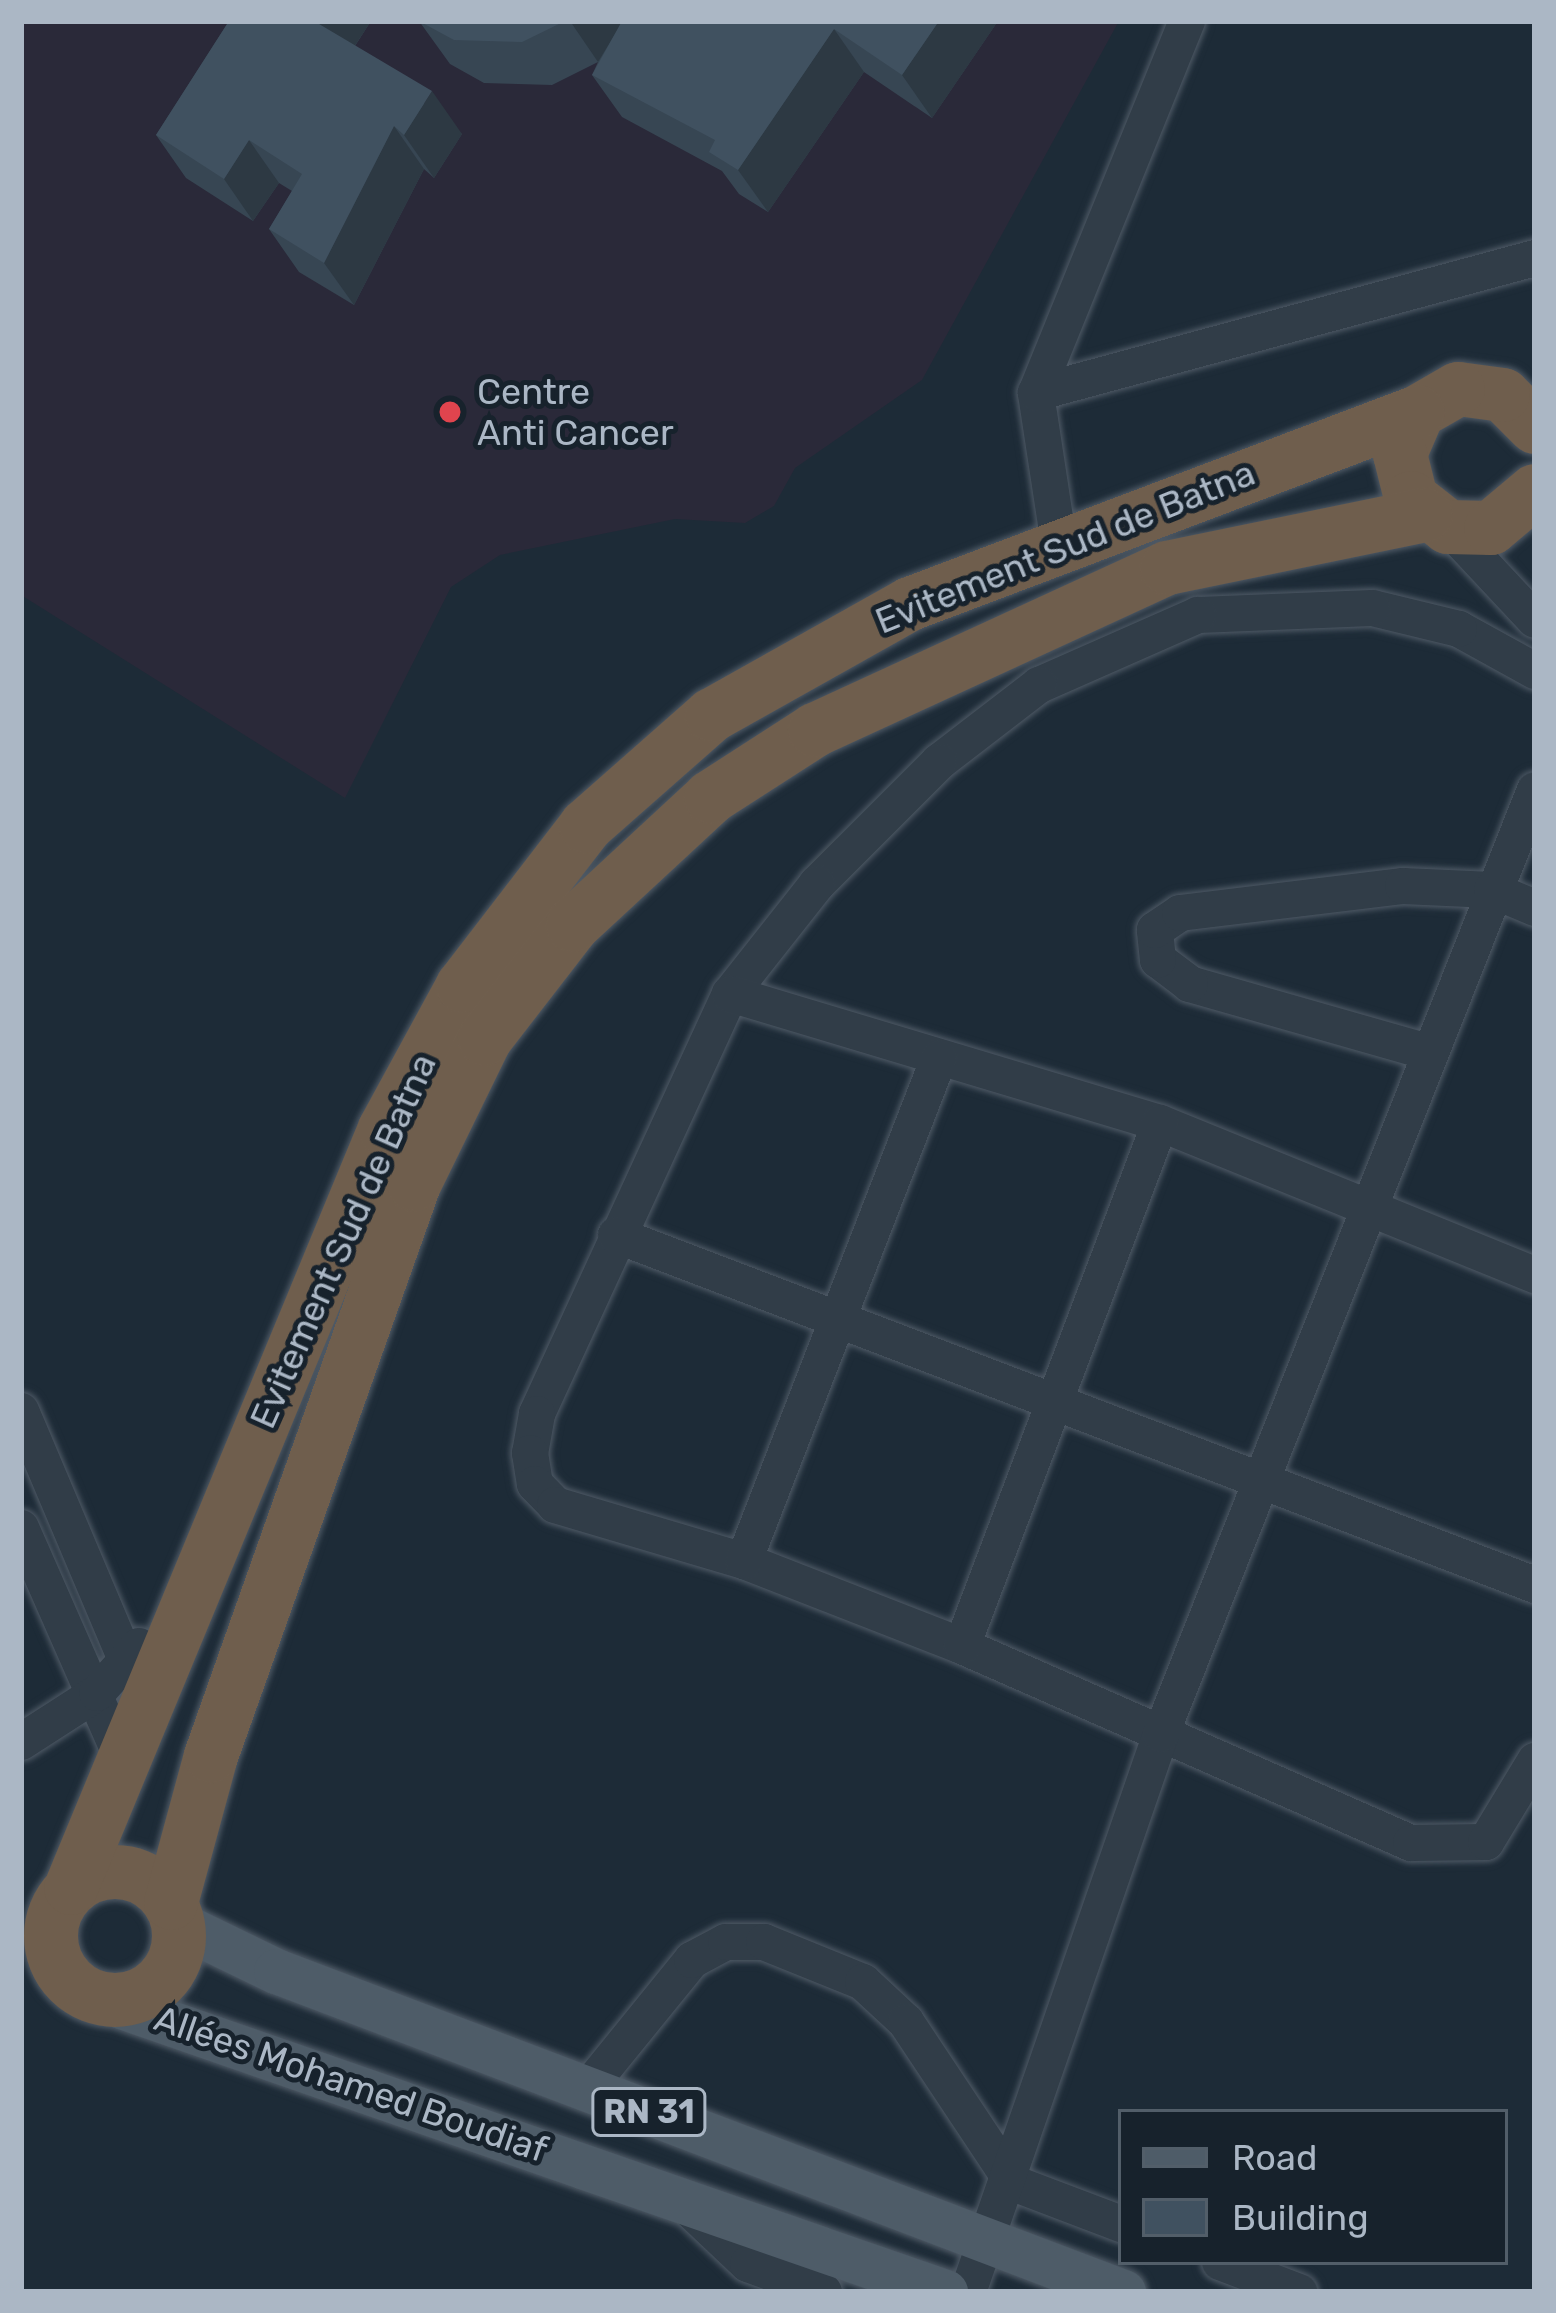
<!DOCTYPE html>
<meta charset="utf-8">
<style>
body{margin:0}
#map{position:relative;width:1556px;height:2313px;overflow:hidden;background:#1d2b37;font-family:Rubik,sans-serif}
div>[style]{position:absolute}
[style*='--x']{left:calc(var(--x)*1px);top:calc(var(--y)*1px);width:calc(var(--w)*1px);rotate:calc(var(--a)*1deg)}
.medical>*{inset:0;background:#2a2939}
.roads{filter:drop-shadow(0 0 3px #4f5a66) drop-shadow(0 0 3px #4f5a66)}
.minor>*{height:36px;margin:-18px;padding:0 18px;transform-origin:18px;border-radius:18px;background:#313d48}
.major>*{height:45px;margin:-22.5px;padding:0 22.5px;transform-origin:22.5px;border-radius:22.5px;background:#4e5c68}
.highway>*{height:54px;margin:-27px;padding:0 27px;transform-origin:27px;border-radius:27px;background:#6f5e4d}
.highway>.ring{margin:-27px;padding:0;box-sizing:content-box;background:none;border:54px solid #6f5e4d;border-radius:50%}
.wall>*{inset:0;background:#374653}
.shaded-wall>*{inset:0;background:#2d3943}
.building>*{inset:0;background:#405160}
.dots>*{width:33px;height:33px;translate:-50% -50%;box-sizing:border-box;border:6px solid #17222c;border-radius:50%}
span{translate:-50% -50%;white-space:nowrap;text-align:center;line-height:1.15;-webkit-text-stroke:10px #17222c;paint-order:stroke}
.shield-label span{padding:3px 9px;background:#17222c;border:3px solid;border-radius:9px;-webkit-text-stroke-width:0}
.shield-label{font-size:33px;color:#abb7c5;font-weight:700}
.poi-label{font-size:36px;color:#abb7c5}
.left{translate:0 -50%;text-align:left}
.street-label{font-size:36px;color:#abb7c5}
.frame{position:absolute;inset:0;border:24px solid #abb7c5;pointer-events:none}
.legend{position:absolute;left:1118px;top:2109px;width:390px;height:156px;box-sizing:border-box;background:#17222c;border:3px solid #525e69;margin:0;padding:15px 21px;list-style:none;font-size:36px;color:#abb7c5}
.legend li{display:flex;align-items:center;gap:24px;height:60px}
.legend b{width:60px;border:3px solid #525e69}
</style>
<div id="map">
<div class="medical">
<div style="clip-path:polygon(21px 21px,1119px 21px,922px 380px,795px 468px,774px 506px,745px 523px,675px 519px,500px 555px,451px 587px,345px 798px,21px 595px)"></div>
</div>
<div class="roads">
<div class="minor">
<div style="--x:1036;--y:393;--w:401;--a:-67.9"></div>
<div style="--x:1448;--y:527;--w:127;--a:46.9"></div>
<div style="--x:1059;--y:544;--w:153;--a:-98.7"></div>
<div style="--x:1036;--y:393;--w:517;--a:-15.14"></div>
<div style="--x:1535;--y:671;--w:87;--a:-151.1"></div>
<div style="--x:1459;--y:629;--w:89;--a:-166.4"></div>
<div style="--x:1372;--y:608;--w:174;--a:177.7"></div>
<div style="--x:1198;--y:615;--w:174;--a:156.2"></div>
<div style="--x:1039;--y:685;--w:126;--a:142.4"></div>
<div style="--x:939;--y:762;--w:173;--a:135"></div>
<div style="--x:817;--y:884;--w:140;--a:128.3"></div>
<div style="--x:730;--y:994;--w:462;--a:114.7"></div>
<div style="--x:537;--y:1414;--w:40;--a:100"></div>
<div style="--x:530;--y:1453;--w:31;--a:81"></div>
<div style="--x:535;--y:1484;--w:29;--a:46"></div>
<div style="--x:555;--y:1505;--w:197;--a:16.5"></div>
<div style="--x:744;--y:1561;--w:234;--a:21.3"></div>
<div style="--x:962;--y:1646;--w:490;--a:23.7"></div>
<div style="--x:1411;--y:1843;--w:75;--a:-0.8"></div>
<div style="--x:1486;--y:1842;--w:95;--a:-58.8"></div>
<div style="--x:730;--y:994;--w:449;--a:16.7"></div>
<div style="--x:1160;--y:1123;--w:405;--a:22.1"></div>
<div style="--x:1428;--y:1052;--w:248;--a:-164.1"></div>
<div style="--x:1190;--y:984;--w:40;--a:-143"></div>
<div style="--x:1158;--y:960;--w:30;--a:-96"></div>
<div style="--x:1155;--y:930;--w:30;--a:-34"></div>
<div style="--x:1180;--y:913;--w:225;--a:-6.9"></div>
<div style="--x:1403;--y:886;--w:89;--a:2.6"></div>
<div style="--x:1492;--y:890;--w:47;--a:22.7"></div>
<div style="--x:616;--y:1235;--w:983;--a:20.85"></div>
<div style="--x:21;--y:1411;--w:272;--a:67.1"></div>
<div style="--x:21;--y:1528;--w:257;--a:66.3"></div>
<div style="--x:744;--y:1561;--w:539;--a:-68.81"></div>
<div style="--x:962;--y:1646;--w:559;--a:-69.26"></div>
<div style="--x:21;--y:1742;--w:90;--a:-32.8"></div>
<div style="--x:97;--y:1693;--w:63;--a:-48.2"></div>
<div style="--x:588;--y:2088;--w:165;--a:-50.9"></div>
<div style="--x:692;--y:1960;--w:38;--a:-28"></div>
<div style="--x:726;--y:1942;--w:38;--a:0"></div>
<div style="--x:764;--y:1942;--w:107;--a:22"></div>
<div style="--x:863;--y:1982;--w:59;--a:42.9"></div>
<div style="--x:906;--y:2022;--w:193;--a:56.4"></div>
<div style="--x:1013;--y:2183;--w:116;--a:20.8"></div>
<div style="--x:680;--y:2200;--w:93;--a:43.3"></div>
<div style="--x:748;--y:2264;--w:81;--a:20.2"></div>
<div style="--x:1220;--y:2262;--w:85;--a:20.8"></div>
<div style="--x:968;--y:2292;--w:590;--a:-70.92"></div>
<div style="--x:1161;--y:1734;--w:1015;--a:-68.39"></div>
</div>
<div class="major">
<div style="--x:179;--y:1924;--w:108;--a:25.9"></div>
<div style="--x:276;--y:1971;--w:906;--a:20.76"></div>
<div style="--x:95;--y:1997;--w:900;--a:19.14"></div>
</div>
<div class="highway">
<div style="--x:1535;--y:427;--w:45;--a:-135"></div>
<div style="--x:1503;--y:395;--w:45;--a:-172.4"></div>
<div style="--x:1458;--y:389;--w:46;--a:150.1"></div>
<div style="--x:1418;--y:412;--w:46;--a:113.2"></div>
<div style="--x:1400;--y:454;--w:45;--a:76"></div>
<div style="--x:1411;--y:498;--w:47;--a:38.1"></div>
<div style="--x:1448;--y:527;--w:43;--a:1.3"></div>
<div style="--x:1491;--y:528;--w:57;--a:-40.1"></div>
<div class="ring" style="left:51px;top:1872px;width:74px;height:74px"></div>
<div style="--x:71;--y:1888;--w:821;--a:-67.53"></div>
<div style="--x:385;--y:1129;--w:163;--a:-61.4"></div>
<div style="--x:463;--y:986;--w:202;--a:-52.4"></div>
<div style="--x:586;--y:826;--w:168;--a:-41.4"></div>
<div style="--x:712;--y:715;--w:227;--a:-29.3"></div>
<div style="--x:910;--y:604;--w:543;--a:-20.7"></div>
<div style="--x:171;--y:1903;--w:152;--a:-74.8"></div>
<div style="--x:211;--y:1756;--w:607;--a:-70.46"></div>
<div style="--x:414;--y:1184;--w:161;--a:-63.9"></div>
<div style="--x:485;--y:1039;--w:144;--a:-52.3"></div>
<div style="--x:573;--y:925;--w:188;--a:-42.8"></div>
<div style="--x:711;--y:797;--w:124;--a:-32.8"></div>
<div style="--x:815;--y:730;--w:387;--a:-24.7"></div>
<div style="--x:1167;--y:568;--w:264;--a:-11.6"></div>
</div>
</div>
<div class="wall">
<div style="clip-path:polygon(229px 21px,371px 21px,355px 46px,462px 134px,434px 178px,424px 169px,354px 305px,299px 272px,269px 229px,292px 191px,279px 183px,253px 221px,186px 178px,156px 135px)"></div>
<div style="clip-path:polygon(419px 21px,998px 21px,932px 118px,864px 72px,768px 212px,739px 194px,722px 171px,622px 117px,592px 75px,598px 62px,552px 85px,484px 83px,450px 64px)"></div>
</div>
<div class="shaded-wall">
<div style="clip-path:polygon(314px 21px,371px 21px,343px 64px)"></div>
<div style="clip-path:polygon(570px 21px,623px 21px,598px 62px)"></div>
<div style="clip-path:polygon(939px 21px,998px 21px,932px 118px,902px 75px)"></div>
<div style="clip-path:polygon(834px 29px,864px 72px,768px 212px,738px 170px)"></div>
<div style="clip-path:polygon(432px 91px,462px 134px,434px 178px,404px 135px)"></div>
<div style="clip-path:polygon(394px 126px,424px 169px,354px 305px,324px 263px)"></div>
<div style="clip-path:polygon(249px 140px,279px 183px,253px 221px,224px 179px)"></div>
</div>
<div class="building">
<div style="clip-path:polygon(229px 21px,314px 21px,432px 91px,404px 135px,394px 126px,324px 263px,269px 229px,302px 174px,249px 140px,224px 179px,156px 135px)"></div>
<div style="clip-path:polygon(565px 21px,522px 42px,454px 40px,419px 21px)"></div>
<div style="clip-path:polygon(622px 21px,939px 21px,902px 75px,834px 29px,738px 170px,709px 152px,715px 140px,592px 75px)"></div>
</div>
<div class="dots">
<div style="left:450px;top:412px;background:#e0444e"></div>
</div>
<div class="shield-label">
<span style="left:649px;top:2112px">RN 31</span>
</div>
<div class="poi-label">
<span class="left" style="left:477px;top:412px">Centre<br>Anti Cancer</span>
</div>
<div class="street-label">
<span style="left:1065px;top:547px;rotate:-22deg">Evitement Sud de Batna</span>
<span style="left:343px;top:1241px;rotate:-66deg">Evitement Sud de Batna</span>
<span style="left:351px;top:2084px;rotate:19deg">Allées Mohamed Boudiaf</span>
</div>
<div class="frame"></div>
<ul class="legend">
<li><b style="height:15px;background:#4e5c68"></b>Road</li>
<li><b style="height:33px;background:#405160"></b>Building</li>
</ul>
</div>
